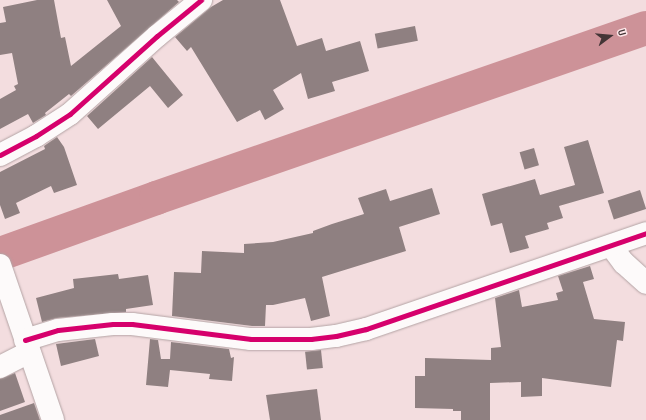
<!DOCTYPE html>
<style>
body{margin:0}
#map{position:relative;width:646px;height:420px;overflow:hidden;background:#f3dddf;font-family:"Sofia Sans Condensed",sans-serif}
div>[style]{position:absolute}
[style*='--x']{left:calc(var(--x)*1px);top:calc(var(--y)*1px);width:calc(var(--w)*1px);rotate:calc(var(--a)*1deg)}
.river>*{height:34px;margin:-17px;padding:0 17px;transform-origin:17px;border-radius:17px;background:#cd9298}
.building>*{inset:0;background:#8f8081;transform-origin:0 0}
.roads{filter:drop-shadow(0 0 1px #b3a3a4) drop-shadow(0 0 1px #b3a3a4)}
.minor>*{height:22px;margin:-11px;padding:0 11px;transform-origin:11px;border-radius:11px;background:#fdfafa}
.cycleway>*{height:5px;margin:-2.5px;padding:0 2.5px;transform-origin:2.5px;border-radius:2.5px;background:#d6006c}
span{translate:-50% -50%;white-space:nowrap;text-align:center;line-height:1.15;-webkit-text-stroke:4px #fde6e8;paint-order:stroke}
.north{position:absolute;left:590px;top:16px;width:40px;height:40px;-webkit-text-stroke:3px #fde6e8;paint-order:stroke;rotate:74deg;font-size:11px;font-weight:700;line-height:16px;text-align:center;color:#433536}
.north::after{content:'';display:block;margin:auto;width:14px;height:18px;background:#433536;clip-path:polygon(50% 0,100% 100%,50% 72%,0 100%)}
</style>
<div id="map">
<div class="river">
<div style="--x:0;--y:254;--w:166;--a:-19.7"></div>
<div style="--x:156;--y:198;--w:519;--a:-19.13"></div>
</div>
<div class="building">
<div style="clip-path:polygon(37px 0,54px 0,61px 38px,65px 37px,71px 66px,121px 26px,107px 0,177px 0,179px 2px,71px 96px,69px 94px,45px 113px,46px 115px,33px 123px,28px 114px,0 129px,0 99px,16px 90px,14px 86px,18px 84px,12px 53px,0 55px,0 23px,6px 22px,3px 7px)"></div>
<div style="clip-path:polygon(223px 0,280px 0,297px 46px,322px 38px,326px 51px,360px 41px,369px 71px,332px 82px,335px 91px,308px 99px,301px 73px,273px 90px,284px 109px,265px 120px,260px 110px,237px 122px,191px 47px,187px 51px,175px 37px,211px 7px)"></div>
<div style="left:415px;top:26px;width:15px;height:41px;rotate:79deg"></div>
<div style="clip-path:polygon(152px 57px,183px 95px,168px 108px,150px 86px,98px 129px,87px 116px)"></div>
<div style="clip-path:polygon(57px 137px,64px 147px,77px 185px,54px 193px,51px 186px,16px 203px,20px 213px,5px 219px,0 205px,0 172px,45px 149px,44px 146px)"></div>
<div style="clip-path:polygon(588px 140px,604px 193px,559px 206px,563px 218px,547px 223px,549px 229px,525px 236px,529px 248px,510px 253px,502px 223px,491px 226px,482px 194px,535px 179px,540px 195px,575px 185px,564px 147px)"></div>
<div style="left:534px;top:148px;width:18px;height:15px;rotate:74deg"></div>
<div style="clip-path:polygon(432px 188px,440px 214px,399px 227px,406px 251px,322px 277px,330px 316px,311px 321px,305px 298px,273px 305px,266px 305px,265px 326px,252px 326px,172px 316px,174px 272px,201px 273px,202px 251px,244px 253px,244px 244px,273px 242px,313px 233px,313px 231px,332px 224px,364px 214px,358px 198px,386px 189px,390px 201px)"></div>
<div style="left:640px;top:190px;width:20px;height:34px;rotate:72deg"></div>
<div style="clip-path:polygon(590px 266px,594px 279px,583px 282px,594px 319px,625px 322px,623px 341px,617px 340px,611px 387px,542px 378px,542px 396px,521px 397px,521px 382px,490px 383px,490px 420px,461px 420px,461px 411px,453px 411px,453px 409px,415px 408px,415px 376px,425px 376px,425px 358px,491px 360px,491px 348px,501px 347px,495px 298px,519px 290px,522px 307px,558px 300px,556px 293px,563px 291px,558px 276px)"></div>
<div style="clip-path:polygon(118px 274px,119px 279px,148px 275px,153px 305px,126px 309px,126px 312px,57px 318px,42px 322px,36px 298px,74px 288px,73px 279px)"></div>
<div style="clip-path:polygon(95px 339px,99px 356px,61px 366px,56px 344px)"></div>
<div style="clip-path:polygon(150px 339px,158px 340px,161px 359px,170px 359px,171px 342px,229px 349px,231px 358px,234px 357px,232px 381px,209px 379px,210px 374px,170px 370px,168px 387px,146px 385px)"></div>
<div style="left:321px;top:350px;width:18px;height:16px;rotate:84deg"></div>
<div style="clip-path:polygon(15px 373px,25px 402px,0 411px,0 379px)"></div>
<div style="clip-path:polygon(317px 389px,321px 420px,270px 420px,266px 395px)"></div>
<div style="clip-path:polygon(34px 403px,40px 420px,0 420px,0 415px)"></div>
</div>
<div class="roads">
<div class="minor">
<div style="--x:0;--y:155;--w:41;--a:-27.8"></div>
<div style="--x:36;--y:136;--w:40;--a:-32.9"></div>
<div style="--x:70;--y:114;--w:117;--a:-41.9"></div>
<div style="--x:157;--y:36;--w:57;--a:-39.3"></div>
<div style="--x:611;--y:246;--w:21;--a:53"></div>
<div style="--x:624;--y:263;--w:30;--a:42"></div>
<div style="--x:0;--y:265;--w:164;--a:71.1"></div>
<div style="--x:25;--y:340;--w:34;--a:-17"></div>
<div style="--x:58;--y:330;--w:55;--a:-6.2"></div>
<div style="--x:113;--y:324;--w:19;--a:0"></div>
<div style="--x:132;--y:324;--w:120;--a:7.2"></div>
<div style="--x:251;--y:339;--w:60;--a:0"></div>
<div style="--x:311;--y:339;--w:25;--a:-7"></div>
<div style="--x:336;--y:336;--w:31;--a:-13"></div>
<div style="--x:366;--y:329;--w:296;--a:-18.9"></div>
<div style="--x:0;--y:367;--w:33;--a:-27"></div>
</div>
</div>
<div class="cycleway">
<div style="--x:0;--y:155;--w:41;--a:-27.8"></div>
<div style="--x:36;--y:136;--w:40;--a:-32.9"></div>
<div style="--x:70;--y:114;--w:117;--a:-41.9"></div>
<div style="--x:157;--y:36;--w:57;--a:-39.3"></div>
<div style="--x:25;--y:340;--w:34;--a:-17"></div>
<div style="--x:58;--y:330;--w:55;--a:-6.2"></div>
<div style="--x:113;--y:324;--w:19;--a:0"></div>
<div style="--x:132;--y:324;--w:120;--a:7.2"></div>
<div style="--x:251;--y:339;--w:60;--a:0"></div>
<div style="--x:311;--y:339;--w:25;--a:-7"></div>
<div style="--x:336;--y:336;--w:31;--a:-13"></div>
<div style="--x:366;--y:329;--w:296;--a:-18.9"></div>
</div>
<div class="north">U</div>
</div>
